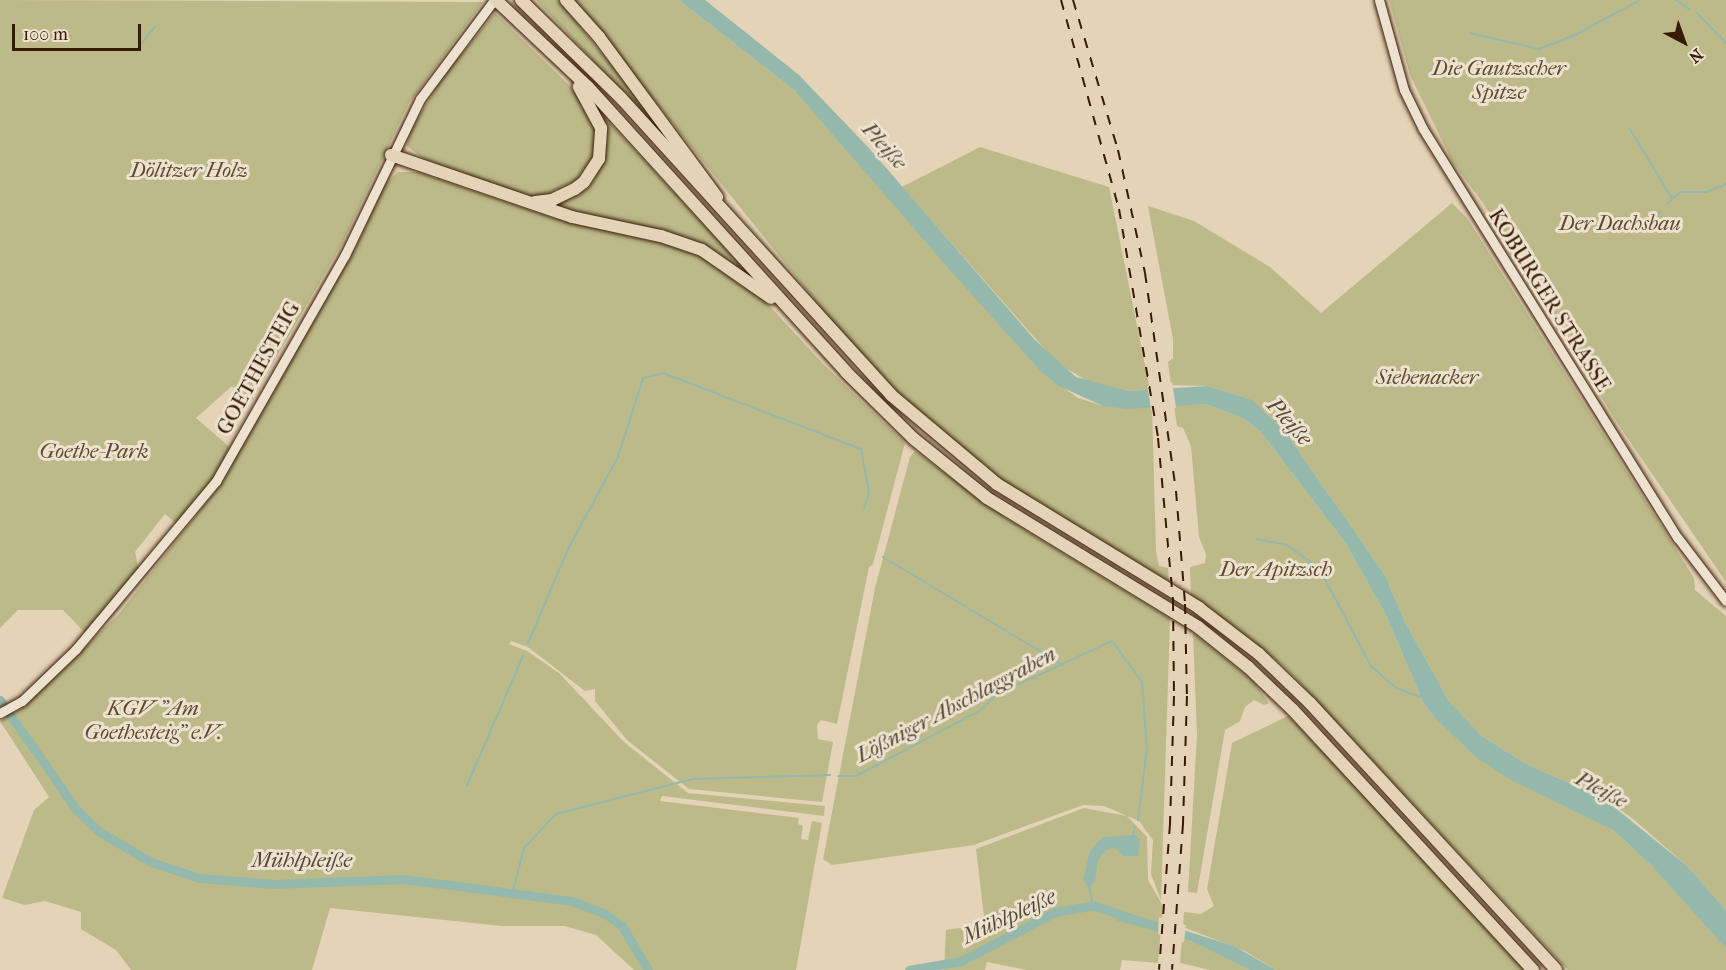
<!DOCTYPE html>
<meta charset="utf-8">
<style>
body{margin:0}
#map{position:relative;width:1726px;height:970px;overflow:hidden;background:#e4d3b7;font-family:"IM FELL French Canon",serif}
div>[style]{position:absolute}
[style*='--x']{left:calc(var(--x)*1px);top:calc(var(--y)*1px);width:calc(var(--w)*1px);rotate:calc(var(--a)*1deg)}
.green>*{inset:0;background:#bcba89}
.water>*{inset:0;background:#95b8ac}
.pier>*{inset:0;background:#e4d3b7;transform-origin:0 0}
.stream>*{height:2px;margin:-1px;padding:0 1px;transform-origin:1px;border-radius:1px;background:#95b8ac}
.canal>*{height:9px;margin:-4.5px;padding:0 4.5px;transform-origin:4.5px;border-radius:4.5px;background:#95b8ac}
.roads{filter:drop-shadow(0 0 2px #391a04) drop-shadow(0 0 2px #391a04)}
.secondary>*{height:9px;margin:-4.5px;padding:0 4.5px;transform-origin:4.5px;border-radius:4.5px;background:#ede2d0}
.highway>*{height:12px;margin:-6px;padding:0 6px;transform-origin:6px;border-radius:6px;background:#e4d3b7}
.rail>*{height:2px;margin-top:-1px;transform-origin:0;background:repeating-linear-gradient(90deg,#391a04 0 10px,transparent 0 20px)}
span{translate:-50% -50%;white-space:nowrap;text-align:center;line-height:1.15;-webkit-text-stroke:6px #ede2d0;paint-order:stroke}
.park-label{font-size:21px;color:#604a2c;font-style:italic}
.street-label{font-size:21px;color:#391a04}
.water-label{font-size:22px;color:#554936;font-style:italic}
.north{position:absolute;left:1654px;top:12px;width:60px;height:60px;-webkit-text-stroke:4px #ede2d0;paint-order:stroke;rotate:139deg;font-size:16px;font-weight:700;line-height:24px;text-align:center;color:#391a04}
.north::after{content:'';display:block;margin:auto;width:21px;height:27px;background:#391a04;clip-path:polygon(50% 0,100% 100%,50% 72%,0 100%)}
.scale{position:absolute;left:12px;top:24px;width:129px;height:27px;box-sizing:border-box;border:3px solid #391a04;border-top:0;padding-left:8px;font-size:18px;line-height:21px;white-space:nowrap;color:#391a04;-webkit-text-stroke:4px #ede2d0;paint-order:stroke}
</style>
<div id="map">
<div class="green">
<div style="clip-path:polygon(0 0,483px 2px,409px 103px,342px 244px,249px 404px,232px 386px,196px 418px,233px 450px,226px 463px,177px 524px,165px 514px,135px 552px,139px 571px,88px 636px,63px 610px,18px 610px,0 628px)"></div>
<div style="clip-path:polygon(536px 0,558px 0,647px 109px,643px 113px)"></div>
<div style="clip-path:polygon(573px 0,679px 0,795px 91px,1041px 372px,1078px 398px,1103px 406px,1152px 407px,1156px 552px,1159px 566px,1168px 568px,1169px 581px,1014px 489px,936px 430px,855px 350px)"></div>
<div style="clip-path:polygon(1389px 0,1726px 0,1726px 582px,1616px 421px,1483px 203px,1452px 161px,1410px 75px)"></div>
<div style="clip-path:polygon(495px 13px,574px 90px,597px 132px,594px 157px,576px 180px,535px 199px,424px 159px,407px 146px,410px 132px,440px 81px)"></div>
<div style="clip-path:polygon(603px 116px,741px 265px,738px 268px,601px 218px,555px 206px,584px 189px,602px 164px,607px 143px)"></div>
<div style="clip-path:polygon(980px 147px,1109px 187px,1150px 390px,1128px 391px,1096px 386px,1057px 363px,902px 187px)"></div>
<div style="clip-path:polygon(398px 172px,417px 172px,553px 218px,665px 244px,703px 258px,763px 299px,824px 365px,905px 443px,873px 564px,869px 567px,837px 724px,821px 720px,817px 725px,818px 739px,833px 742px,822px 802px,689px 789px,627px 740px,595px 701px,595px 689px,585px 691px,528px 647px,511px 641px,509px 644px,527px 651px,559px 673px,624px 742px,688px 793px,825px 806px,824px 816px,662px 796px,660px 801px,799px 818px,798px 824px,803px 826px,801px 839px,808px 840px,812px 821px,822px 823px,796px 970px,634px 970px,596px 935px,564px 926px,502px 926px,330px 908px,312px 970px,131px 970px,116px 950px,81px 929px,81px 912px,45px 901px,25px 905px,2px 898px,34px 810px,49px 797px,0 721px,24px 707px,118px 615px,224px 480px,261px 407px,356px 247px,384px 185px)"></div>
<div style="clip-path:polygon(1452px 203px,1467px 218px,1694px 578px,1695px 590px,1726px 616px,1726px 910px,1687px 866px,1632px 818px,1603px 798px,1526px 764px,1482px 736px,1449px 701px,1405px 622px,1385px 575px,1286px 433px,1251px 400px,1208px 386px,1171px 385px,1168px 362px,1173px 358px,1173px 339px,1148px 206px,1194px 221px,1270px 267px,1321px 313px)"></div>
<div style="clip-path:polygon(1205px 404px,1243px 418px,1261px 432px,1346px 544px,1385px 613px,1424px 704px,1434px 717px,1613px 830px,1651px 865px,1721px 941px,1726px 948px,1726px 970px,1568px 970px,1285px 667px,1191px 594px,1190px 567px,1205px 563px,1206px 554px,1199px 537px,1191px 446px,1183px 428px,1177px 426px,1174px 405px)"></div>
<div style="clip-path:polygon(915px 451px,1007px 519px,1170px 619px,1161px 900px,1151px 874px,1153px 840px,1139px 821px,1104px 806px,1083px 805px,974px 845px,832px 865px,823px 859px,875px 588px,910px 457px)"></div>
<div style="clip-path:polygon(1193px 633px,1253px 681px,1269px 703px,1264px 705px,1254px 700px,1245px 707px,1240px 721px,1225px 730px,1197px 893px,1188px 892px,1197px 735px)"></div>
<div style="clip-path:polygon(1288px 716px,1328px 757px,1525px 970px,1276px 970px,1245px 951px,1183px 927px,1184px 912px,1201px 914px,1214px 906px,1207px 889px,1232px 743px)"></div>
<div style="clip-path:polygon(1084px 808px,1127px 816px,1147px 837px,1148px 880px,1163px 906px,1158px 963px,1122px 960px,1120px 970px,1027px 970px,987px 962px,985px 970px,944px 970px,946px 930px,974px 926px,984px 916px,976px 849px)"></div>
<div style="clip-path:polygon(1182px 938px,1201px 945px,1250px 970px,1210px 970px,1180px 963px)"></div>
</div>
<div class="water">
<div style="clip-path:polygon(679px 0,705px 0,799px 75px,868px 147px,1035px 340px,1076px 377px,1128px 391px,1208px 386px,1252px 400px,1286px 433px,1385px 575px,1405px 622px,1449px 701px,1482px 736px,1526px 764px,1603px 798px,1687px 866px,1726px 910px,1726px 948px,1651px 865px,1613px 830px,1511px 780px,1476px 757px,1434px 717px,1424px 704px,1385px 613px,1346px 544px,1261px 432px,1243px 418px,1205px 404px,1128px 409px,1103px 406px,1059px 386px,1041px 372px,949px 269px,795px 91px)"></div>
<div style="clip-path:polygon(1135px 835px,1140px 840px,1138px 856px,1123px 856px,1114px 847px,1105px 851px,1098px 860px,1095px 881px,1089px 887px,1083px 880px,1090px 851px,1103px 837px)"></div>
<div style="clip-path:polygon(1119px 910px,1234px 946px,1276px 970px,1250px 970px,1191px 941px,1116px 920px)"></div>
</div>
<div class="pier">
<div style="left:1172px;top:382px;width:26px;height:25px;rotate:81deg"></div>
<div style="clip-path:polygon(1159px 917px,1186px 925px,1184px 942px,1158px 934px)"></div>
</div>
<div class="stream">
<div style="--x:1676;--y:0;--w:16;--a:35"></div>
<div style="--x:1697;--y:13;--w:42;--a:46"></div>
<div style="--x:1470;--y:33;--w:71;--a:13.1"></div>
<div style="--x:1539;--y:49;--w:39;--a:-21"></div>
<div style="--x:1575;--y:35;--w:74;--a:-28.3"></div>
<div style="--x:139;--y:40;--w:4;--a:63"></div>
<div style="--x:141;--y:44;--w:22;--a:-51"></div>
<div style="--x:1630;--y:129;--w:82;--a:59"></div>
<div style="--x:1667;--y:204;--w:18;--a:-43"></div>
<div style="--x:1680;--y:192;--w:27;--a:0"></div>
<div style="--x:1707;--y:192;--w:21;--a:-23"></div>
<div style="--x:1653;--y:222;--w:12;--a:-55"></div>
<div style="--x:1256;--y:539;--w:32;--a:11"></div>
<div style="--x:1287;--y:545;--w:39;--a:36"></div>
<div style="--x:1319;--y:568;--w:111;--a:62"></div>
<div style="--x:1371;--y:666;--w:33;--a:41"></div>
<div style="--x:1396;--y:688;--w:27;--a:20"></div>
<div style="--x:883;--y:557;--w:210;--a:31"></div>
<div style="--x:528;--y:643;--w:102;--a:-66.9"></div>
<div style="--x:568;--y:549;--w:105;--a:-61.5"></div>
<div style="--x:618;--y:457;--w:83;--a:-72.4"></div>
<div style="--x:643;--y:378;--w:21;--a:-14"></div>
<div style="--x:663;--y:373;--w:212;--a:21"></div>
<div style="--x:861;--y:449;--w:45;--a:79.7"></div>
<div style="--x:869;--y:493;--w:17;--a:107"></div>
<div style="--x:838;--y:776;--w:18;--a:0"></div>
<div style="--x:856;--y:776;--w:141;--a:-27.8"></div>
<div style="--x:981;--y:710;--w:21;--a:-45"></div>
<div style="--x:996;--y:695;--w:128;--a:-25"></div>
<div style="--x:1112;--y:641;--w:51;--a:53.8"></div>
<div style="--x:1142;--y:682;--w:66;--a:85.7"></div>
<div style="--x:1147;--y:748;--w:73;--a:97.1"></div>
<div style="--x:467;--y:785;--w:141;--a:-66.5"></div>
<div style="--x:1133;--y:836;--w:9;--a:-77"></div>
<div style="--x:1089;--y:885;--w:20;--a:79"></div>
<div style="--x:513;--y:891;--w:44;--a:-75.7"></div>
<div style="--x:524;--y:848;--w:47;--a:-46.7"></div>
<div style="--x:556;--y:814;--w:140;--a:-14.4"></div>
<div style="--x:692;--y:779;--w:138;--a:-1.7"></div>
</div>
<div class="canal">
<div style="--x:0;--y:700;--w:133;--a:55.1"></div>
<div style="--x:76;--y:809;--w:33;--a:44"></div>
<div style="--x:100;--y:832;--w:59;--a:30.5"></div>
<div style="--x:151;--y:862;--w:51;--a:18.4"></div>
<div style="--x:199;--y:878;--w:74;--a:4.6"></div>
<div style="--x:273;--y:884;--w:130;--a:-2.2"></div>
<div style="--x:403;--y:879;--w:170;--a:7.4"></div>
<div style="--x:572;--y:901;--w:34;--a:21"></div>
<div style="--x:604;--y:913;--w:22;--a:36"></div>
<div style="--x:622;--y:926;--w:51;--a:59.4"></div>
<div style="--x:909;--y:970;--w:53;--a:-9.8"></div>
<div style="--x:961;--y:961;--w:106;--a:-27.5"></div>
<div style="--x:1055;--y:912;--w:39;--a:-10"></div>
<div style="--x:1093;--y:905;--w:39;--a:19"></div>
</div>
<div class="roads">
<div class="secondary">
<div style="--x:1379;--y:0;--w:93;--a:74.5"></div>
<div style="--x:1404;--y:90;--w:43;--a:64"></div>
<div style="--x:1423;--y:129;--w:482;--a:58.1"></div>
<div style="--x:1678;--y:538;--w:79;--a:52.7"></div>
<div style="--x:0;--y:713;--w:25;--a:-29"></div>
<div style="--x:22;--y:701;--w:75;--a:-43.9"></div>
<div style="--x:76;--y:649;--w:219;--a:-50.2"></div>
<div style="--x:216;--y:481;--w:260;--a:-60.3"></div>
<div style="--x:345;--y:255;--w:173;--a:-64.3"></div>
<div style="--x:420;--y:99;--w:124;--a:-53.2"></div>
</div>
<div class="highway">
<div style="--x:496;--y:0;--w:127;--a:43.4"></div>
<div style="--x:588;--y:87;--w:384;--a:47.8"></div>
<div style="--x:846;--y:372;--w:95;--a:44.6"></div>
<div style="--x:914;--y:439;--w:94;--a:38.9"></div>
<div style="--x:987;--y:498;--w:247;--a:31.4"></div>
<div style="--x:1198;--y:627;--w:64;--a:38.7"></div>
<div style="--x:1248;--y:667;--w:62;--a:43.7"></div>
<div style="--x:1293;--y:710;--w:354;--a:47.3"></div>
<div style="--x:521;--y:0;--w:141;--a:44.4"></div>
<div style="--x:622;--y:99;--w:400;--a:47.7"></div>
<div style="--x:891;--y:395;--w:138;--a:40"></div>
<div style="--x:997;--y:484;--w:237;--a:31.5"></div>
<div style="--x:1199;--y:608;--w:76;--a:37.5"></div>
<div style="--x:1259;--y:654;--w:71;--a:43.9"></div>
<div style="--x:1310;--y:703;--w:363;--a:47.3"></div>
<div style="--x:566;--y:0;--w:50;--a:48.3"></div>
<div style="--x:599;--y:37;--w:199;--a:53.6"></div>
<div style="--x:391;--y:155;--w:191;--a:18.9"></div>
<div style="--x:572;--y:217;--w:91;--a:12.1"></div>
<div style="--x:661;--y:236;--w:43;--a:18.9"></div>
<div style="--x:702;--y:250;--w:84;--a:34.8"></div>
<div style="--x:535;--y:202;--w:17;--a:-7"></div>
<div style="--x:552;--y:200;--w:25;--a:-26"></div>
<div style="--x:575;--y:189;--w:11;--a:-38"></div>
<div style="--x:584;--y:182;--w:27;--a:-57"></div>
<div style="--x:599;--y:159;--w:31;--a:-86"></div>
<div style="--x:601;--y:128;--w:47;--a:-118.2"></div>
</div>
</div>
<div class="rail">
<div style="--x:1061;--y:0;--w:217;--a:74.5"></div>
<div style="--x:1119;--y:209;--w:232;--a:80.3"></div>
<div style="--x:1158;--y:438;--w:164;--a:84.7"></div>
<div style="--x:1173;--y:601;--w:95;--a:89.4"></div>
<div style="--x:1174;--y:696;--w:128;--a:91.8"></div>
<div style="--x:1170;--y:824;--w:146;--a:94.3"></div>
<div style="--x:1073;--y:0;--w:157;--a:73.3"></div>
<div style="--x:1118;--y:150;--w:126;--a:77.6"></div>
<div style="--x:1145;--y:273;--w:220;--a:81.9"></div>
<div style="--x:1176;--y:491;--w:113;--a:85.4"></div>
<div style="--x:1185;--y:604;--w:92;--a:88.8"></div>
<div style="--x:1187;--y:696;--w:128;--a:91.8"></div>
<div style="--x:1183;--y:824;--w:146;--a:94.3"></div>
</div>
<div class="park-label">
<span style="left:1499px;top:80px">Die Gautzscher<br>Spitze</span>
<span style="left:189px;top:170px">Dölitzer Holz</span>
<span style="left:1620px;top:223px">Der Dachsbau</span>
<span style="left:1427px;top:377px">Siebenacker</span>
<span style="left:94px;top:451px">Goethe-Park</span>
<span style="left:1276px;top:569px">Der Apitzsch</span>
<span style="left:153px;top:720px">KGV "Am<br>Goethesteig" e.V.</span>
</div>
<div class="street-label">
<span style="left:1550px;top:300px;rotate:58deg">KOBURGER STRASSE</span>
<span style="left:258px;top:368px;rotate:-61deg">GOETHESTEIG</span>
</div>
<div class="water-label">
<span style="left:884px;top:146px;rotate:48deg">Pleiße</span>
<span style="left:1289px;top:422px;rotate:48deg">Pleiße</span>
<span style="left:956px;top:705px;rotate:-28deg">Lößniger Abschlaggraben</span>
<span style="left:1601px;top:790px;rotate:28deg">Pleiße</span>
<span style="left:302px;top:861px">Mühlpleiße</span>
<span style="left:1009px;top:917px;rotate:-25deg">Mühlpleiße</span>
</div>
<div class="north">N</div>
<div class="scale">100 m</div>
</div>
